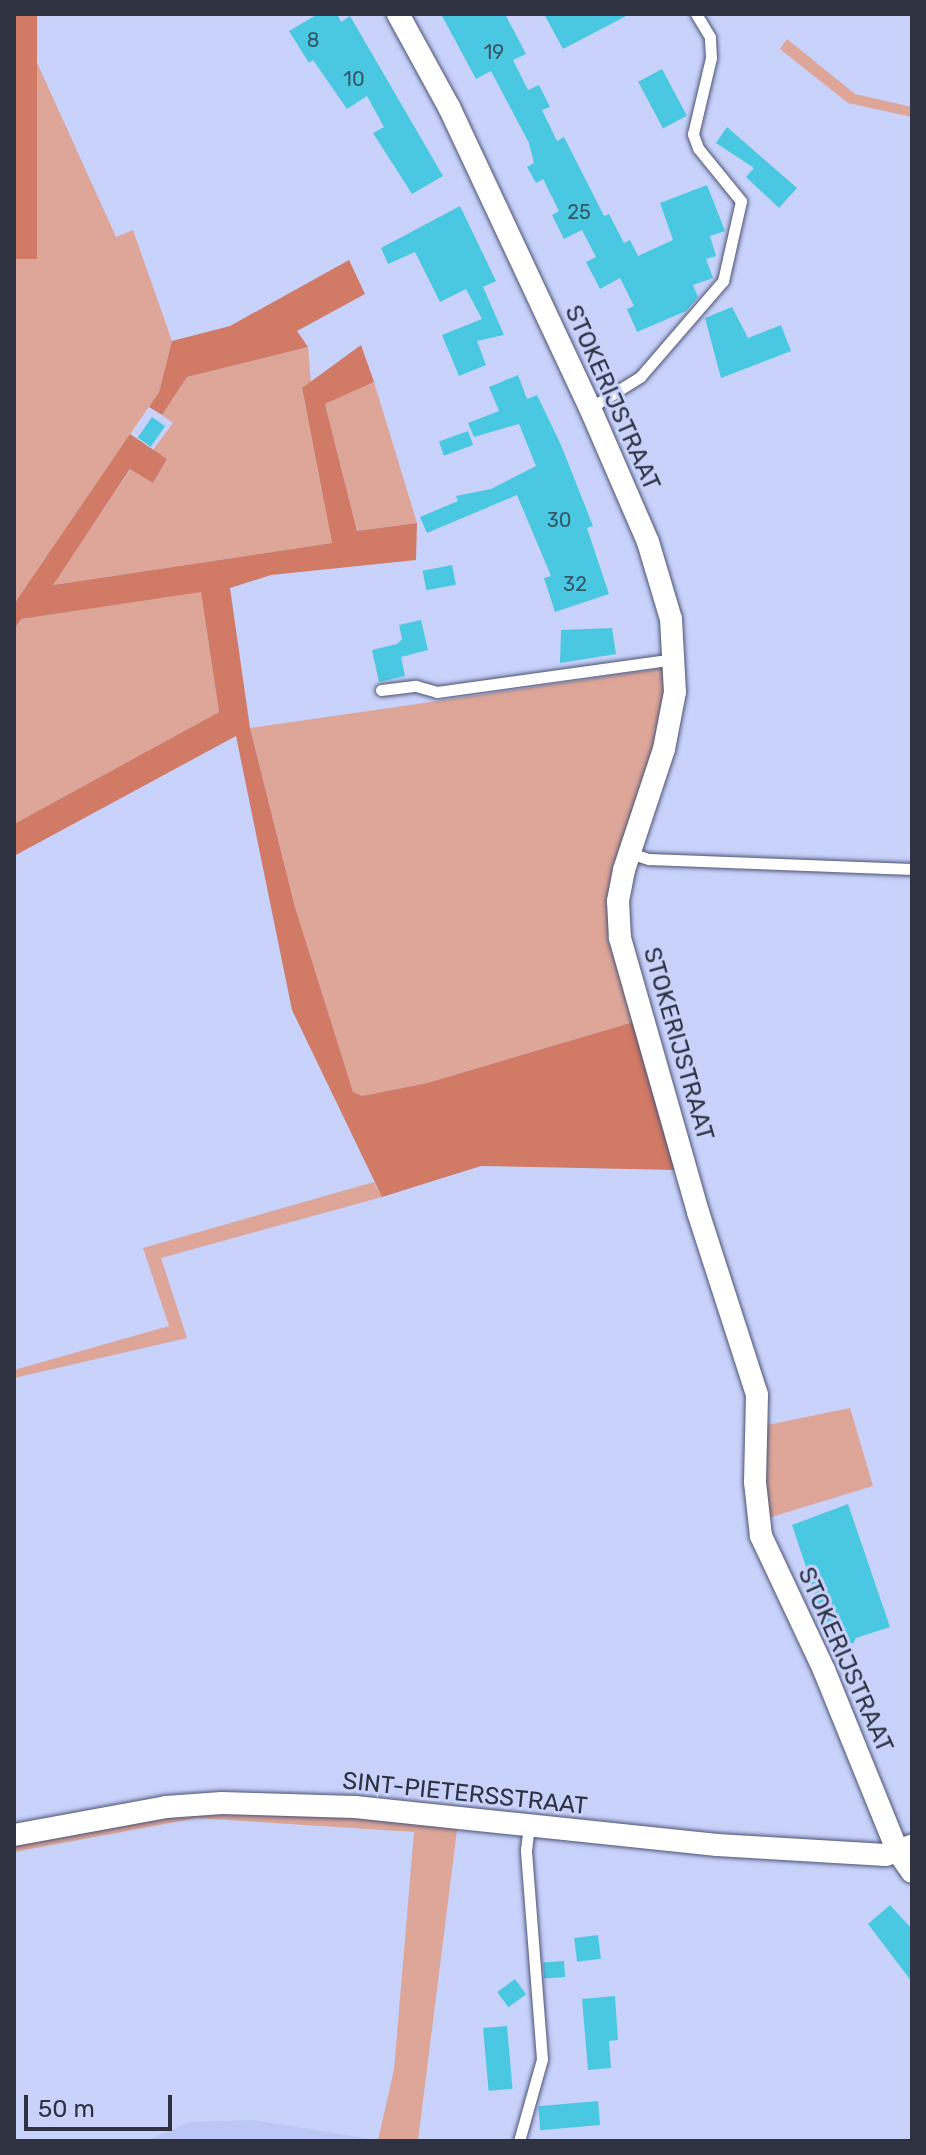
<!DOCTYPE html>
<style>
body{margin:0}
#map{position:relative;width:926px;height:2155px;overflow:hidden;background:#c8d2fa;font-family:Rubik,sans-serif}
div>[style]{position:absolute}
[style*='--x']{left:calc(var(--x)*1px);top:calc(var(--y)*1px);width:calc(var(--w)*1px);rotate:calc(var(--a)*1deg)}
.built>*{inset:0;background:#bcc7f5}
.green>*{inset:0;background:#dda699}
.forest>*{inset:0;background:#d17a65;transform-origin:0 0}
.building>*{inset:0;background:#4bc8e1;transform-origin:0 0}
.roads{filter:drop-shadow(0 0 2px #4b5375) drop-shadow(0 0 2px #4b5375)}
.lane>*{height:11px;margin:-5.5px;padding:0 5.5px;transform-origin:5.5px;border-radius:5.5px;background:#fff}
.street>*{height:22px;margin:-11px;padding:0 11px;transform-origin:11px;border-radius:11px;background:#fff}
span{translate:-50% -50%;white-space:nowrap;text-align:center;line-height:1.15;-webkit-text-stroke:6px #c8d2fa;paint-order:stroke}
.number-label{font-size:20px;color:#355869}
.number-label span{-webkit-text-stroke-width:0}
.street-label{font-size:24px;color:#2e3241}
.frame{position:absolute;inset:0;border:16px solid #2e3241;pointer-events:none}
.scale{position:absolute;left:24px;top:2095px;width:148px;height:36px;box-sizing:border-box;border:4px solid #2e3241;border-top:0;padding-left:10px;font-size:24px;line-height:28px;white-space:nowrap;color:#2e3241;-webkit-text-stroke:6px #c8d2fa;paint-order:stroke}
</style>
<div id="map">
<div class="built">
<div style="clip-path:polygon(252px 2120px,378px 2140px,378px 2141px,148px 2140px,190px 2122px)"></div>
</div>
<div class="green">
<div style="clip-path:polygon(15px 14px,116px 237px,133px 230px,172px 341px,159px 392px,14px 604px)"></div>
<div style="clip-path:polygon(787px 39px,855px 94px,912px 107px,912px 117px,848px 103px,780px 49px)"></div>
<div style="clip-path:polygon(308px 347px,311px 382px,302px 389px,332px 543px,52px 585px,131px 469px,153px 483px,167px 459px,153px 450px,173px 423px,162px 415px,187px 377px)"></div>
<div style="clip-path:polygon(374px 382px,417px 523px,357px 531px,325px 404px)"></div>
<div style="clip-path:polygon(201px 591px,219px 712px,14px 824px,14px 630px,21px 619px)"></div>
<div style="clip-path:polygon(666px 668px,663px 728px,614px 876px,637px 1021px,427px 1083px,362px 1096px,353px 1093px,295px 907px,250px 728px)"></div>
<div style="clip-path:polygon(374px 1182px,382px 1197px,161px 1258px,187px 1338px,14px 1378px,14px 1370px,169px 1326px,143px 1248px)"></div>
<div style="clip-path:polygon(850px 1408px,873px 1486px,768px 1518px,762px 1459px,767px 1425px)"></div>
<div style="clip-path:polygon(193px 1809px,458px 1822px,418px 2141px,378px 2140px,394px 2070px,414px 1832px,197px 1818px,14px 1852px,14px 1840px)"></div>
</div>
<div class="forest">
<div style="left:15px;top:14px;width:22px;height:245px"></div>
<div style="clip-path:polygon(349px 260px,365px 294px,297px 331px,308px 347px,187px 377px,162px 415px,149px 407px,159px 392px,172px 341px,230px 326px)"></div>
<div style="clip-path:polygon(361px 345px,374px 382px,325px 404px,357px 531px,417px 523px,416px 560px,271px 575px,230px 588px,250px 728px,295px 907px,353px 1092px,362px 1096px,427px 1083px,637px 1021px,679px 1170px,481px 1166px,382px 1197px,292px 1010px,236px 736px,14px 856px,14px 824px,219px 712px,201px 592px,21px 619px,14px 630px,14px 604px,130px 434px,167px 459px,153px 483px,130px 469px,53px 585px,332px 543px,302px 388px)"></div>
</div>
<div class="building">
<div style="clip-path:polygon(318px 14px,337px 14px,341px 22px,350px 16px,443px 176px,412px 194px,373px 133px,384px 127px,367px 96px,347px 109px,313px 60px,309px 63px,289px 31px)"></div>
<div style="clip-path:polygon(441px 14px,505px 14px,526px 54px,513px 60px,528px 90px,539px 85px,550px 107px,542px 110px,557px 141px,564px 137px,604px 216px,609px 214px,624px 243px,630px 240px,638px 256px,673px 240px,660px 203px,707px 185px,725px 231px,710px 236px,716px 256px,706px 259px,713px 278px,693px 285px,698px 297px,686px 311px,637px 332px,627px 309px,634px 306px,620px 278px,600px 289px,586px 262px,596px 257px,582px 230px,564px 239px,552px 215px,559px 211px,543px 179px,536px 183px,527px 167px,534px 163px,529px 143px,491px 71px,476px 79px)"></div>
<div style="clip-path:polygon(544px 14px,630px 14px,563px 49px)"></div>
<div style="left:662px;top:69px;width:53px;height:27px;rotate:62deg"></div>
<div style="clip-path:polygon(727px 127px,797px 188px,779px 208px,746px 177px,754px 168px,716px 143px)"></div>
<div style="clip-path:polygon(460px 206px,496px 281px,483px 287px,504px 335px,477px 341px,486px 365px,459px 376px,442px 335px,482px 319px,466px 289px,440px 302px,415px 252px,388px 264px,381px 248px)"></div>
<div style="clip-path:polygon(732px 307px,748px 338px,781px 325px,791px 351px,721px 378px,705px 318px)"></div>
<div style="clip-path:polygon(518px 375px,527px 399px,537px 395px,561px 445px,593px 526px,587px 528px,609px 594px,555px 612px,544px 578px,551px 576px,517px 495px,427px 533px,420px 517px,458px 501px,456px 496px,491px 489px,536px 466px,519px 424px,474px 437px,468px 423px,499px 411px,489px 387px)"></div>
<div style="left:152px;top:417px;width:16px;height:25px;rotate:35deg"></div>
<div style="left:468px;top:431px;width:15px;height:31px;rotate:70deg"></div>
<div style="left:452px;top:565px;width:20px;height:30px;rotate:79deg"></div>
<div style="clip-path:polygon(421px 620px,428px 650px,401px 657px,405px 676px,379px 682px,372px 650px,397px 644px,402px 639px,399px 625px)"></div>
<div style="clip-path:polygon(612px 628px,616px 654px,560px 663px,561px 630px)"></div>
<div style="clip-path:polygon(848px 1504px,890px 1627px,856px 1638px,853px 1644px,846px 1640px,832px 1645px,792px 1525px)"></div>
<div style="clip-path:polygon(890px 1905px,912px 1929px,912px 1982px,868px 1924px)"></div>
<div style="left:598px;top:1935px;width:24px;height:24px;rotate:83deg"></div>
<div style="left:564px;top:1961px;width:16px;height:21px;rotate:86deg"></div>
<div style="left:515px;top:1979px;width:19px;height:22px;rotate:54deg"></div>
<div style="clip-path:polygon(615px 1996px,618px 2040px,609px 2041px,611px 2068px,588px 2070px,582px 1999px)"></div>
<div style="left:507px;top:2026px;width:63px;height:24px;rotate:85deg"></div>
<div style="left:598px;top:2101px;width:24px;height:60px;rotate:85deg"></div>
</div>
<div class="roads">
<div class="lane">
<div style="--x:590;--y:408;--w:59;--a:-31.8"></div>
<div style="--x:640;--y:377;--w:127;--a:-49.2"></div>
<div style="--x:723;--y:281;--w:82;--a:-77.3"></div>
<div style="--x:741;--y:201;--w:68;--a:-129.1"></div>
<div style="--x:698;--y:148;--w:15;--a:-110"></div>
<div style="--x:693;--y:134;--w:78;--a:-76.7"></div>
<div style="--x:711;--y:58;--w:21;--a:-93"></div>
<div style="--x:710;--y:37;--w:27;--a:-121"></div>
<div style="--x:381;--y:690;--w:35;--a:-7"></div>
<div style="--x:416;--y:686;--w:22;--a:16"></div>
<div style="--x:437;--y:692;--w:240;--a:-7.9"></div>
<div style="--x:630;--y:853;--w:20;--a:18"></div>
<div style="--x:649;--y:859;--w:263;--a:2.2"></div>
<div style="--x:519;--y:2141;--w:85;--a:-74.3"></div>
<div style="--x:542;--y:2059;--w:210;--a:-94.4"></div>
<div style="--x:526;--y:1850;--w:25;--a:-83"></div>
</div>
<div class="street">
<div style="--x:398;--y:14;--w:106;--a:61.3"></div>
<div style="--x:449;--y:107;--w:332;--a:64.9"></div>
<div style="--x:590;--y:408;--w:146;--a:66.6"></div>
<div style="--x:648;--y:542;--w:80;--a:73.4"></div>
<div style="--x:671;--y:619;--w:73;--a:86.9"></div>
<div style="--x:675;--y:692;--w:58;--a:100.9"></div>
<div style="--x:664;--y:749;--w:127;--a:108.3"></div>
<div style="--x:624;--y:870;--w:32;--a:101"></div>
<div style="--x:618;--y:901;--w:37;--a:87"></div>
<div style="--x:620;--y:938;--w:285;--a:74.1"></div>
<div style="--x:698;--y:1212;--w:192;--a:72.1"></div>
<div style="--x:757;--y:1395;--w:87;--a:91.3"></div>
<div style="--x:755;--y:1482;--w:54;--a:83.7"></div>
<div style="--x:761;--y:1536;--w:148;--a:64.8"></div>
<div style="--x:824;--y:1670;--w:196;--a:67.9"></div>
<div style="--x:898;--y:1852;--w:24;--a:55"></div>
<div style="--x:14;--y:1835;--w:155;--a:-10.4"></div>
<div style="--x:166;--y:1807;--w:56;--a:-4.1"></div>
<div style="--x:222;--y:1803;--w:133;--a:1.7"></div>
<div style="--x:355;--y:1807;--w:364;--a:6"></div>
<div style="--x:717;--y:1845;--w:169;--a:3.4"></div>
<div style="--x:886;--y:1855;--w:27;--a:-20"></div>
</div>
</div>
<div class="number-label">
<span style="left:313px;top:40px">8</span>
<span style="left:494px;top:52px">19</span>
<span style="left:354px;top:79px">10</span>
<span style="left:579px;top:212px">25</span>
<span style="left:559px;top:520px">30</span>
<span style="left:575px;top:584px">32</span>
</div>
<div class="street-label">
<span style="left:612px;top:398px;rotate:66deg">STOKERIJSTRAAT</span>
<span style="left:678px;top:1044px;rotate:74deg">STOKERIJSTRAAT</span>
<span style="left:845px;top:1660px;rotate:66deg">STOKERIJSTRAAT</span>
<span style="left:465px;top:1794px;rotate:6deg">SINT-PIETERSSTRAAT</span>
</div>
<div class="frame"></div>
<div class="scale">50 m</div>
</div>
